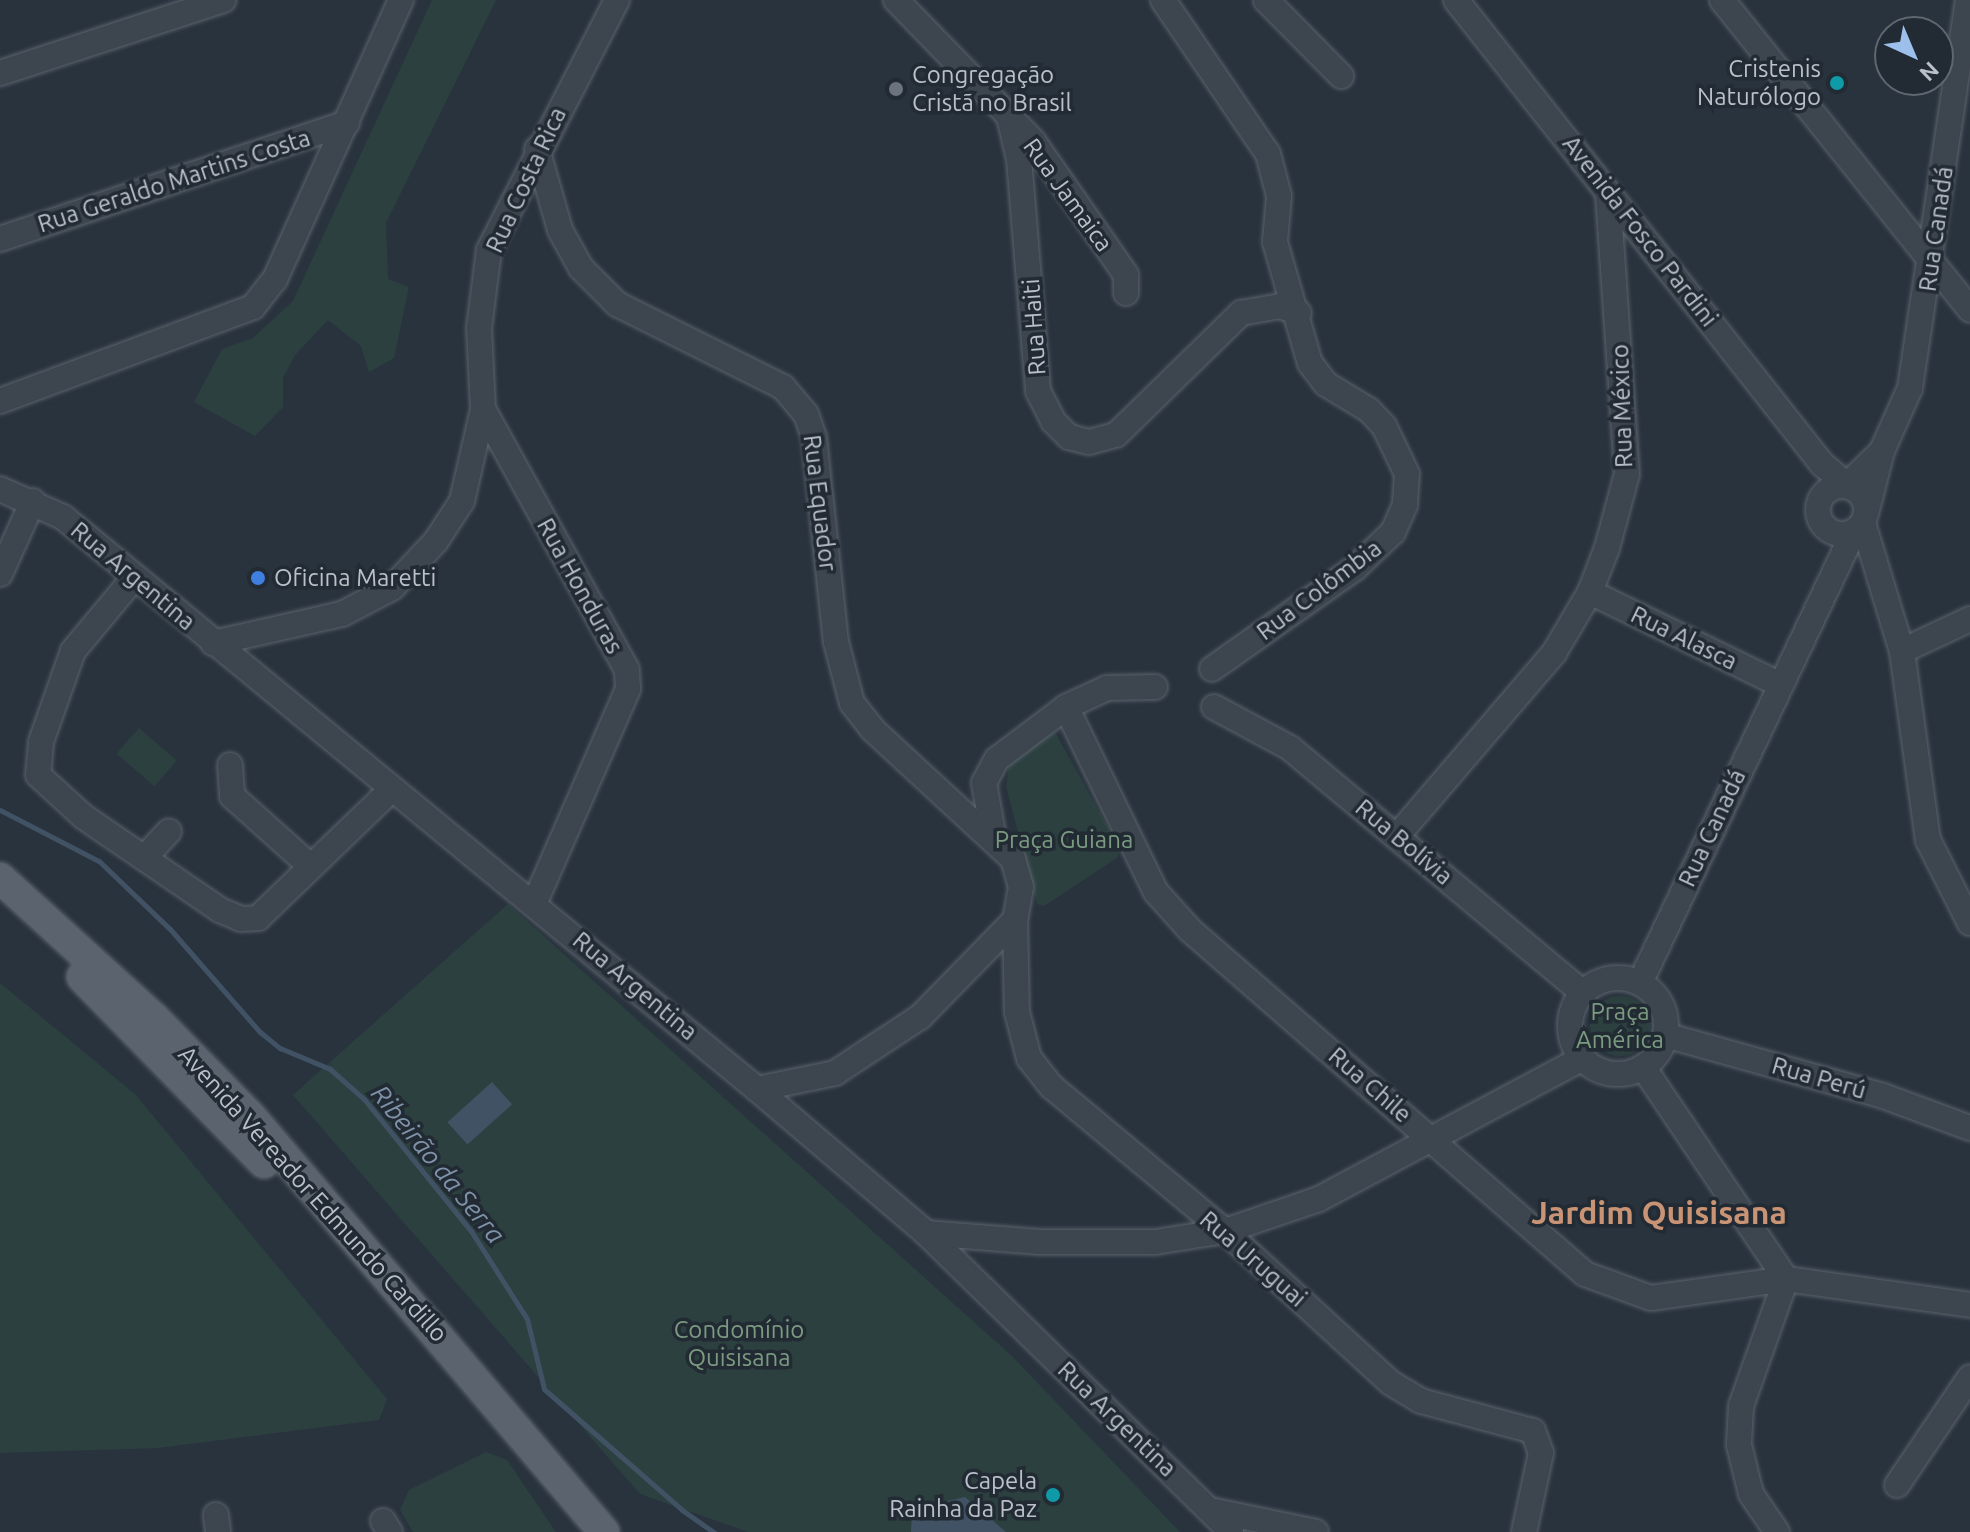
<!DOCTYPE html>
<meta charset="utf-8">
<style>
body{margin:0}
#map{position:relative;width:1970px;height:1532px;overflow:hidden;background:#29333e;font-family:Ubuntu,sans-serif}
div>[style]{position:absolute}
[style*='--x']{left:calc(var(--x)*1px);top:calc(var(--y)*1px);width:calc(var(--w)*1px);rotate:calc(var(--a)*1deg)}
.green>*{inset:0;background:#2c4040;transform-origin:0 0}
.round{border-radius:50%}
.water>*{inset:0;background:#415265;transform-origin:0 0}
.stream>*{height:5px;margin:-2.5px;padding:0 2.5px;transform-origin:2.5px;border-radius:2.5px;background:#415265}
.roads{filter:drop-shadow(0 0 2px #5b636c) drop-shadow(0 0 2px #5b636c)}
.minor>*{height:24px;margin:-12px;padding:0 12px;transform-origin:12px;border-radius:12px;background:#3d454e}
.minor>.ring{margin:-12px;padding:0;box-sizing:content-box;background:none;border:24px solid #3d454e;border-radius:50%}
.major>*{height:30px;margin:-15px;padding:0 15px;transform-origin:15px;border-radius:15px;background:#5b646e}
.dots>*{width:22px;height:22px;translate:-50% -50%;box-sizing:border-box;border:4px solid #222a33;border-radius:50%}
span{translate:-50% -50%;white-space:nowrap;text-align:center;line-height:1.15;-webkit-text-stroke:7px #222a33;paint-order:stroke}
.poi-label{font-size:24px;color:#b9c0c9}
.right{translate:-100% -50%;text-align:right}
.left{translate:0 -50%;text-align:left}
.street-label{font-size:24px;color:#b9c0c9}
.park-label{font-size:24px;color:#7b9b81}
.water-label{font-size:26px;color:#7e92a8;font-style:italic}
.district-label{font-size:32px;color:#c89475;font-weight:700}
.north{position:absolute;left:1874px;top:16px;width:80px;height:80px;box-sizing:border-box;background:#222a33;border:2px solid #5e666f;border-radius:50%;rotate:136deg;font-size:22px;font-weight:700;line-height:32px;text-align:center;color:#b9c0c9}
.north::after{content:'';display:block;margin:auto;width:28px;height:36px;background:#9cbfeb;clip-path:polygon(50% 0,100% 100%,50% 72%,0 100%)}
</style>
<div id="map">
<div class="green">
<div style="clip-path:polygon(432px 0,496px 0,386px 223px,388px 279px,409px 287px,394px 358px,369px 372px,361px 346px,328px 320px,295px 355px,283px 378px,283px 407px,255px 436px,194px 402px,222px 349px,253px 338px,293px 301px)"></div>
<div style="left:139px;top:728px;width:50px;height:34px;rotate:41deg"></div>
<div style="clip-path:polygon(1055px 732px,1120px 849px,1117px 858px,1044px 906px,1037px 904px,1006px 786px,1009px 767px,1020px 752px)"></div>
<div style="clip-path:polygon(508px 904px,1013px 1357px,1180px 1532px,748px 1532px,640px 1494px,293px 1095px)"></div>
<div style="clip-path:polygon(0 983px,135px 1094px,387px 1399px,379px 1420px,158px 1448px,0 1453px)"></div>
<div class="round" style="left:1590px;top:996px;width:60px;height:60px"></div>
<div style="clip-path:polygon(486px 1452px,507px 1460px,556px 1532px,413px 1532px,400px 1510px,409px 1490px)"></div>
</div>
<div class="water">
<div style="left:492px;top:1082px;width:30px;height:60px;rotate:48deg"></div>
<div style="clip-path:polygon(965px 1497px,1006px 1532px,911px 1532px,912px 1515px,921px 1507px)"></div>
</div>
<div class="stream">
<div style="--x:0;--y:810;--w:111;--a:27.3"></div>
<div style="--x:99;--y:861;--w:98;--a:43.8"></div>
<div style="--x:170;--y:929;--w:137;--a:48.9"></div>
<div style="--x:260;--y:1032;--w:26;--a:39"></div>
<div style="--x:280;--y:1048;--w:54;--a:22.8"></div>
<div style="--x:330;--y:1069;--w:45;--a:41.4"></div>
<div style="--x:364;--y:1099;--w:170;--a:51"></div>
<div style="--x:471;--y:1231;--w:104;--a:57.5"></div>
<div style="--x:527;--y:1319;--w:72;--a:76.3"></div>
<div style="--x:544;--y:1389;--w:184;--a:41.2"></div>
<div style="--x:682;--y:1510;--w:39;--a:35"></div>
</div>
<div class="roads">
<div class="minor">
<div style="--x:896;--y:0;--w:197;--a:45.8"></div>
<div style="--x:1033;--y:141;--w:163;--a:55.2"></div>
<div style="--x:1126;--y:275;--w:18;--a:90"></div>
<div style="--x:1163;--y:0;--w:186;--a:55.7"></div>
<div style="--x:1268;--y:154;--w:43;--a:75.3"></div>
<div style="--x:1279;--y:196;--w:46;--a:95"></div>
<div style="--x:1275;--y:242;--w:126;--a:73.9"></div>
<div style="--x:1310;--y:363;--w:26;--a:53"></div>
<div style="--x:1326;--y:384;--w:50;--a:31.2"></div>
<div style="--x:1369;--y:410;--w:22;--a:47"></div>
<div style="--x:1384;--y:426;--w:53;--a:64.4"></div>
<div style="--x:1407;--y:474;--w:31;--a:94"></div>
<div style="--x:1405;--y:505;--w:30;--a:114"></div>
<div style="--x:1393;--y:532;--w:52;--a:136.5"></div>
<div style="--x:1355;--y:568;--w:175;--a:144.8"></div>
<div style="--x:1266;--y:0;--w:107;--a:45.4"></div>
<div style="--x:1456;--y:0;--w:591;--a:51.73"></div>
<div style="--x:1822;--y:464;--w:33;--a:40"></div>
<div style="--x:1847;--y:485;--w:49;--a:-44.2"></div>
<div style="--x:1722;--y:0;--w:397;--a:51.3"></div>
<div style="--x:0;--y:73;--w:235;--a:-18.1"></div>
<div style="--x:1009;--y:117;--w:43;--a:76.6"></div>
<div style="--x:1019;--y:159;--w:233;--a:85.3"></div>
<div style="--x:1038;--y:391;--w:34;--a:63"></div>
<div style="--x:1053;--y:421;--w:23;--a:45"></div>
<div style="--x:1069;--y:437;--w:21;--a:14"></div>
<div style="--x:1089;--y:442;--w:28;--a:-15"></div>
<div style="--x:1116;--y:435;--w:175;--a:-44.3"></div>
<div style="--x:1241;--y:313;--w:40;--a:-10"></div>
<div style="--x:1280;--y:306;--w:20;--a:20"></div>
<div style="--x:537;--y:149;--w:84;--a:74.1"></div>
<div style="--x:560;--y:230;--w:43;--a:61.1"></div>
<div style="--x:581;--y:268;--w:51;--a:45"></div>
<div style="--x:617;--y:304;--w:186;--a:26.6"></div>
<div style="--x:783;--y:387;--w:35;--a:50"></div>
<div style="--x:806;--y:414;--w:24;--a:71"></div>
<div style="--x:814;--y:437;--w:206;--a:83.9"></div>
<div style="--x:836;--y:642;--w:63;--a:75.3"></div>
<div style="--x:852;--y:703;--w:33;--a:52"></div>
<div style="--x:872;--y:729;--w:192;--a:42.7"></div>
<div style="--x:1013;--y:859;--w:29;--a:74"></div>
<div style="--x:1021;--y:887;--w:34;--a:100"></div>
<div style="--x:1015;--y:920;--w:92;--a:88.8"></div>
<div style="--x:1017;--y:1012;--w:48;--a:75.4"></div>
<div style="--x:1029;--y:1058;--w:37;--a:52"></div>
<div style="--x:1052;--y:1087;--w:225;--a:39.8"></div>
<div style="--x:1225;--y:1231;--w:225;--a:42.5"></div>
<div style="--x:1391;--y:1383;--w:35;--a:31"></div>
<div style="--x:1421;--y:1401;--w:116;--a:15"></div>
<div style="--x:1533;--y:1431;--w:23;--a:70"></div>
<div style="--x:1541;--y:1453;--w:81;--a:102.1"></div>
<div style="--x:0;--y:239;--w:366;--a:-18.5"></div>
<div style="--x:0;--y:401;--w:270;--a:-20.4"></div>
<div style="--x:253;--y:307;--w:36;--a:-52"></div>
<div style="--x:275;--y:279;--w:306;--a:-65.7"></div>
<div style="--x:483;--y:409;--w:298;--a:61.1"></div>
<div style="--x:627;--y:670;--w:19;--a:87"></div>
<div style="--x:628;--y:689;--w:232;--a:113.6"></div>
<div class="ring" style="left:1818px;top:486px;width:24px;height:24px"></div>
<div style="--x:0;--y:489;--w:69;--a:24"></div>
<div style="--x:63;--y:517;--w:899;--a:39.5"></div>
<div style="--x:757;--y:1089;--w:222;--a:40.4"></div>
<div style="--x:926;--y:1233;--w:427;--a:44.4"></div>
<div style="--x:1867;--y:510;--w:61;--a:-75.7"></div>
<div style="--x:1882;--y:451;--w:69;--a:-66"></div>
<div style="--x:1910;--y:388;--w:392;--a:-81.5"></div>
<div style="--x:1863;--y:523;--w:134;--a:73.1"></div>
<div style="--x:1902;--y:651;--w:191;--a:82.2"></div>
<div style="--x:1928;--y:840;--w:93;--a:63.2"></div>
<div style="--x:0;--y:574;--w:80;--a:-65.7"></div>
<div style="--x:133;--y:579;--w:94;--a:129.8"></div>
<div style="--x:73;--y:651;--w:96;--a:109.4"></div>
<div style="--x:41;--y:742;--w:33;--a:95"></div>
<div style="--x:38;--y:775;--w:62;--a:42.4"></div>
<div style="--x:84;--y:817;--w:165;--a:34.4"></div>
<div style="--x:220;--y:910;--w:23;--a:23"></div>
<div style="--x:241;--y:919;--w:17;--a:-3"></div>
<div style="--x:258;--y:918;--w:185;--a:-43.9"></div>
<div style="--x:1590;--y:592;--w:210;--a:26"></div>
<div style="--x:213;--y:643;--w:132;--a:-12.7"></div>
<div style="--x:342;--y:614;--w:56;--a:-27.5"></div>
<div style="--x:392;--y:588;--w:64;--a:-46.9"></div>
<div style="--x:436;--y:541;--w:48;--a:-57"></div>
<div style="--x:462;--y:501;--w:94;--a:-77.1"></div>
<div style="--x:483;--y:409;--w:81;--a:-92.8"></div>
<div style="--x:479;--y:328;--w:79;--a:-82.7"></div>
<div style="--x:489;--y:250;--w:281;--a:-62.9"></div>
<div style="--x:1902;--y:651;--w:75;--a:-25.2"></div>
<div style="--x:1066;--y:707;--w:206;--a:64.1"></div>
<div style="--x:1156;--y:892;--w:51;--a:48.2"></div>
<div style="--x:1190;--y:930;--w:524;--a:41.05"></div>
<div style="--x:1585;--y:1274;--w:70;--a:20"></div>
<div style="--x:1651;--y:1298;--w:136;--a:-8"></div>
<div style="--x:1786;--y:1279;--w:186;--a:8"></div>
<div style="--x:1214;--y:707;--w:86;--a:28.3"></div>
<div style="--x:1290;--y:748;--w:382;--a:39.9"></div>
<div style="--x:230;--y:765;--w:31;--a:86"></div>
<div style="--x:232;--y:796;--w:106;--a:41.9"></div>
<div style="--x:1398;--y:835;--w:240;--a:-49.4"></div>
<div style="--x:1554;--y:653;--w:71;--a:-59.5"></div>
<div style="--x:1590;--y:592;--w:47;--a:-68.9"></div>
<div style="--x:1607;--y:548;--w:77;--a:-74.9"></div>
<div style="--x:1627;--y:474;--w:282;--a:-93.9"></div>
<div style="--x:994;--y:839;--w:57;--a:-100.1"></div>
<div style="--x:984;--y:783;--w:27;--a:-62"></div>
<div style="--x:997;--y:759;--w:86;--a:-37"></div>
<div style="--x:1066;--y:707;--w:45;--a:-24.9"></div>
<div style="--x:1107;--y:688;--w:48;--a:-1.2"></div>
<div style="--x:145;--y:857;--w:35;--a:-47"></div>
<div class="ring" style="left:1570px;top:978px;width:72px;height:72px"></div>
<div style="--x:1640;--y:983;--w:500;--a:-64.66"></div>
<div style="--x:1665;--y:1035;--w:226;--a:15.6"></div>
<div style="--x:1883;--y:1096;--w:93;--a:20.2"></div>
<div style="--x:1643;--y:1067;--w:256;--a:56"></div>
<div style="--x:1786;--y:1279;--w:135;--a:109.5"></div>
<div style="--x:1741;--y:1406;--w:39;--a:93"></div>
<div style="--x:1739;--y:1445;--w:50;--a:76.2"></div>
<div style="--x:1751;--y:1494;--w:46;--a:55.6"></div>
<div style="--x:757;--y:1089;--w:80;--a:-11.6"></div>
<div style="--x:835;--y:1073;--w:102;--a:-33.4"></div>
<div style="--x:920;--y:1017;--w:136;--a:-45.6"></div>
<div style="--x:926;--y:1233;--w:114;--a:4.5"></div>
<div style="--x:1040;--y:1242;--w:115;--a:0"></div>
<div style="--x:1155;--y:1242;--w:71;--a:-8.9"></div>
<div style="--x:1225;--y:1231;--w:99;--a:-18.8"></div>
<div style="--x:1319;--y:1199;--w:297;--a:-28.1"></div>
<div style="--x:1897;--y:1485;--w:130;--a:-55.9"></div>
<div style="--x:1210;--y:1510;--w:108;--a:11.7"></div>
<div style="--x:216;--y:1515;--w:17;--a:83"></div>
<div style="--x:383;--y:1521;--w:13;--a:58"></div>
</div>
<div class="major">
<div style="--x:0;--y:878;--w:207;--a:42.3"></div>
<div style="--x:153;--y:1017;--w:140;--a:45.6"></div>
<div style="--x:251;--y:1117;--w:545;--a:49.62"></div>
<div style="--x:82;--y:977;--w:260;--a:45.6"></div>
</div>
</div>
<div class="dots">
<div style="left:1837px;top:83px;background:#0f9aa8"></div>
<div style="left:896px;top:89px;background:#6b7280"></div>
<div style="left:258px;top:578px;background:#3f7fe0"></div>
<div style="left:1053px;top:1495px;background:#0f9aa8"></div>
</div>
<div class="poi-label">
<span class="right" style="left:1821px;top:83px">Cristenis<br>Naturólogo</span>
<span class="left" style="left:912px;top:89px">Congregação<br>Cristã no Brasil</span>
<span class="left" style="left:274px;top:578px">Oficina Maretti</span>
<span class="right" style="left:1037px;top:1495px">Capela<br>Rainha da Paz</span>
</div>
<div class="street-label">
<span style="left:526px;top:180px;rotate:-65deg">Rua Costa Rica</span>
<span style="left:174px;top:181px;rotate:-18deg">Rua Geraldo Martins Costa</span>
<span style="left:1068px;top:195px;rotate:54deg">Rua Jamaica</span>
<span style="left:1936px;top:229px;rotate:-82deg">Rua Canadá</span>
<span style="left:1640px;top:231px;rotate:52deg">Avenida Fosco Pardini</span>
<span style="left:1034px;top:327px;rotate:-94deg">Rua Haiti</span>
<span style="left:1622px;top:406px;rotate:-92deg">Rua México</span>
<span style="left:820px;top:503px;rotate:83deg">Rua Equador</span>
<span style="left:133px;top:576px;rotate:40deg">Rua Argentina</span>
<span style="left:580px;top:586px;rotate:61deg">Rua Honduras</span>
<span style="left:1319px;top:590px;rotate:-37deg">Rua Colômbia</span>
<span style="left:1684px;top:638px;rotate:26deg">Rua Alasca</span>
<span style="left:1712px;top:828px;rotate:-65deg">Rua Canadá</span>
<span style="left:1404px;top:842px;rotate:40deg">Rua Bolívia</span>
<span style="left:635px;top:986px;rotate:40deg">Rua Argentina</span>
<span style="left:1819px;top:1078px;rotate:16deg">Rua Perú</span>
<span style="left:1370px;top:1085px;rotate:41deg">Rua Chile</span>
<span style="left:313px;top:1194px;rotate:48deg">Avenida Vereador Edmundo Cardillo</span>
<span style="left:1253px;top:1259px;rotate:41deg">Rua Uruguai</span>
<span style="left:1117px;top:1419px;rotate:44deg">Rua Argentina</span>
</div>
<div class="park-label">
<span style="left:1064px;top:840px">Praça Guiana</span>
<span style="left:1620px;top:1026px">Praça<br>América</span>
<span style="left:739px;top:1344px">Condomínio<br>Quisisana</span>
</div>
<div class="water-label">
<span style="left:438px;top:1164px;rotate:51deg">Ribeirão da Serra</span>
</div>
<div class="district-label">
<span style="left:1659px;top:1212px">Jardim Quisisana</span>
</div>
<div class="north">N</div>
</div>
